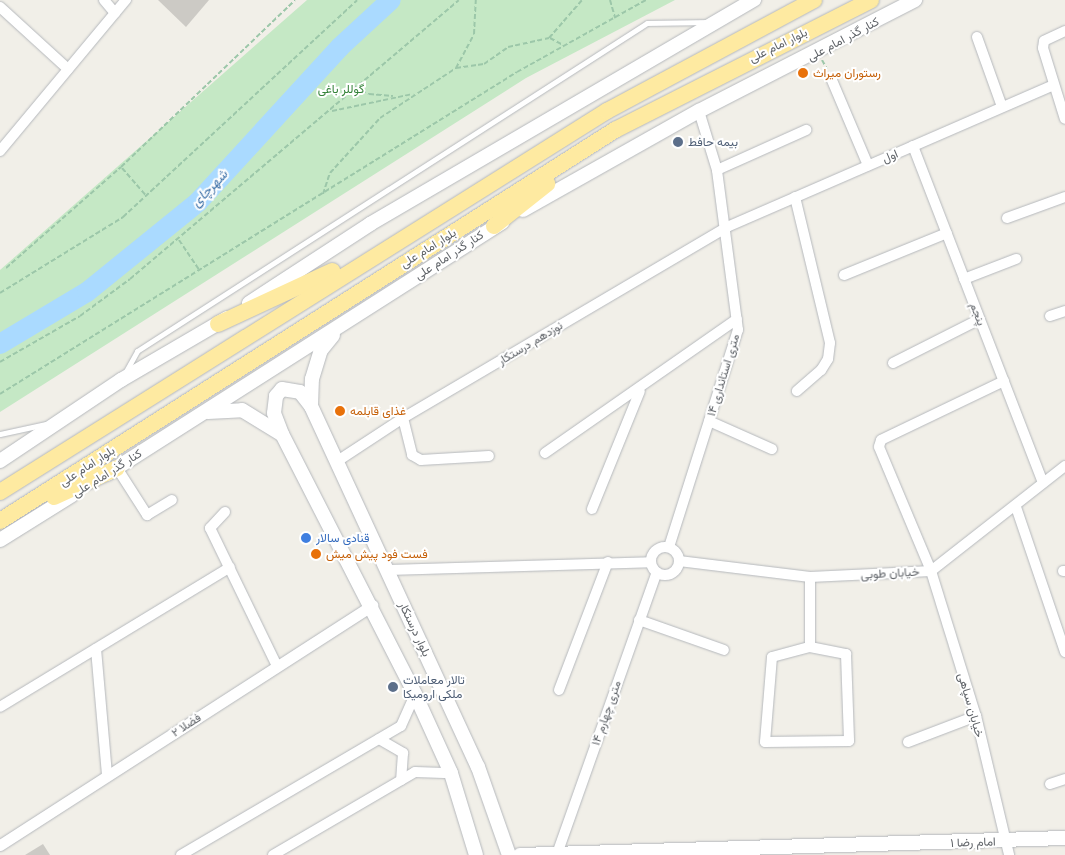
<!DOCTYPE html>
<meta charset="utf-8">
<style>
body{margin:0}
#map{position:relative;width:1065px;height:855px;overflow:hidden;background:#f1efe8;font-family:"Noto Sans",Vazirmatn,sans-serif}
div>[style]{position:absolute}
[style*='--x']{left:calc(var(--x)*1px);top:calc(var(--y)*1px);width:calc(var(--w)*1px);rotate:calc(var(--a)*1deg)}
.green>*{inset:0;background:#c5e8c5}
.river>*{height:20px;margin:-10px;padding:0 10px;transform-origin:10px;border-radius:10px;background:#aadaff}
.building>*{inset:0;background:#cccac5}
.path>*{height:2px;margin-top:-1px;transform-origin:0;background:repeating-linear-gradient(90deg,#9cc7a9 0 5px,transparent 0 7.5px)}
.roads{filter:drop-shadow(0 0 1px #b5b8bc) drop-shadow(0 0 1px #b5b8bc)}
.service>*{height:5px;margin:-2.5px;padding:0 2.5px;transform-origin:2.5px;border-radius:2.5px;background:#fff}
.minor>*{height:10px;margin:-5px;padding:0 5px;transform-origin:5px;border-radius:5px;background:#fff}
.minor>.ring{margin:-5px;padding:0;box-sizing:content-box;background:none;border:10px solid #fff;border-radius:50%}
.tertiary>*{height:11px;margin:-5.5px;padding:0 5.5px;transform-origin:5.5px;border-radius:5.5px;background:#fff}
.secondary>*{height:14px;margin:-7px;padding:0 7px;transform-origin:7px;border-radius:7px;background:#fff}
.trunk>*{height:16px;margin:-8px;padding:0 8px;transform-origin:8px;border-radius:8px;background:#feeaa1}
.dots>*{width:14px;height:14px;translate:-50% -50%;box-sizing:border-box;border:2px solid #fff;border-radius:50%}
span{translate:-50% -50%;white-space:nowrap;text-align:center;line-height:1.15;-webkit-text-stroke:4px #fff;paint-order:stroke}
.street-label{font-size:12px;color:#5f6368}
.food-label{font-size:12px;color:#c56008}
.left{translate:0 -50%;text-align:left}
.park-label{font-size:12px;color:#348238}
.service-label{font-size:12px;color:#4e5e75}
.shop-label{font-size:12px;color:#366cbe}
.water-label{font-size:14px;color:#4174aa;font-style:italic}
</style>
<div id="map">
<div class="green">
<div style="clip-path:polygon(307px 0,675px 0,526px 78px,0 412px,0 270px)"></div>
</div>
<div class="river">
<div style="--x:0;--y:344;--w:101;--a:-30.9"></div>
<div style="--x:87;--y:292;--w:143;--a:-39"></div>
<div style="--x:198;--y:202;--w:210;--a:-47.5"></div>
<div style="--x:340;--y:47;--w:69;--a:-42.7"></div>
</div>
<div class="building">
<div style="clip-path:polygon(158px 0,209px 0,186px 27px)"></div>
<div style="clip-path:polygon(43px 844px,50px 855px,25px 855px)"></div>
</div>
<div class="path">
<div style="--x:610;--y:0;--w:19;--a:74"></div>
<div style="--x:550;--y:38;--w:15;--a:28"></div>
<div style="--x:822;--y:60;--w:10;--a:61"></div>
<div style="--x:456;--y:68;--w:38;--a:-62"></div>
<div style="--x:474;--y:34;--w:34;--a:-87"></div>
<div style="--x:355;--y:86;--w:16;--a:30"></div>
<div style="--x:369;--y:94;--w:24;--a:5"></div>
<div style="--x:332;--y:111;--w:83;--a:-11.9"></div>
<div style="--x:122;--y:168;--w:37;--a:49"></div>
<div style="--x:323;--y:194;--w:22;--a:-72"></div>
<div style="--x:330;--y:173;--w:74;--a:-47.7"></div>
<div style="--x:380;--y:118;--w:91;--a:-33.3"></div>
<div style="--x:456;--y:68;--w:28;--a:-8"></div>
<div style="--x:484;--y:64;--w:29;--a:-35"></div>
<div style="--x:508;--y:47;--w:42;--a:-12.4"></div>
<div style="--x:549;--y:38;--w:50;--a:-49"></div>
<div style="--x:179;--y:240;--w:37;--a:56"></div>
<div style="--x:6;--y:268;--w:153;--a:-41.3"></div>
<div style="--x:121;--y:167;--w:241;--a:-43.8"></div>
<div style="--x:0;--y:293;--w:145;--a:-31.7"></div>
<div style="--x:123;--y:217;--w:319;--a:-42.8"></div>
<div style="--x:0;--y:362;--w:92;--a:-29.9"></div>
<div style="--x:80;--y:316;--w:62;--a:-36.5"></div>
<div style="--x:130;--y:279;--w:431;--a:-40.3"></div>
<div style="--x:0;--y:394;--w:609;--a:-31.92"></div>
<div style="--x:517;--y:72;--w:148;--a:-29.2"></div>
</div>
<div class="roads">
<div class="service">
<div style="--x:125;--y:373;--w:25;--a:-61"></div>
<div style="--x:137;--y:351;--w:606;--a:-32.75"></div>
<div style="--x:647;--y:23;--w:62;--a:-0.9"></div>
<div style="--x:0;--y:434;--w:47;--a:-12.3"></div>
</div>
<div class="minor">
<div style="--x:104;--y:0;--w:17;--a:50"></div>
<div style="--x:0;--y:7;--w:92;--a:42.4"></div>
<div style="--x:1065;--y:31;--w:23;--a:155"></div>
<div style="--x:1044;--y:41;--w:7;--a:98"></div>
<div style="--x:1043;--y:48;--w:74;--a:72.8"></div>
<div style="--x:977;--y:37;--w:74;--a:70.3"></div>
<div style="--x:831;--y:78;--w:95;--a:67"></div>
<div style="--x:913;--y:146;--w:361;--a:68.9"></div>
<div style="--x:0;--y:151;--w:197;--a:-50.2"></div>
<div style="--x:717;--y:170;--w:98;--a:-24.2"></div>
<div style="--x:795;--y:197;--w:150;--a:76.5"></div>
<div style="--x:830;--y:343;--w:16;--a:97"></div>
<div style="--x:828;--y:359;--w:13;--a:122"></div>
<div style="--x:821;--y:370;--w:32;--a:139"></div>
<div style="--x:1007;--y:218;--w:62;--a:-19.9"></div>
<div style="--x:844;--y:275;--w:111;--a:-22.2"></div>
<div style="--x:964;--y:279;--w:56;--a:-21"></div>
<div style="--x:1050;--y:316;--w:16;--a:-18"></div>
<div style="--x:893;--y:363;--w:97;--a:-26.8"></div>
<div style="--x:1004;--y:381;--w:136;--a:154.4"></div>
<div style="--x:881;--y:440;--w:7;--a:106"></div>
<div style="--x:879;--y:447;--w:134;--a:67.2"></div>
<div style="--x:931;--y:571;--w:152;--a:72.8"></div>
<div style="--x:976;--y:716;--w:143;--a:76.6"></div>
<div style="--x:403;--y:418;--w:38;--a:76"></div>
<div style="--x:412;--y:455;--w:10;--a:29"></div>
<div style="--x:421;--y:460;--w:68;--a:-3.4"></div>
<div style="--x:709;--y:421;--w:69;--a:24"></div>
<div style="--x:545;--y:453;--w:234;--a:-34.9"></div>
<div style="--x:336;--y:462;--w:80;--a:-33.3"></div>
<div style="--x:403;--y:418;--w:376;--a:-30.5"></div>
<div style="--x:727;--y:227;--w:356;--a:-23.5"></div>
<div style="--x:117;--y:468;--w:56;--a:57.4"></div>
<div style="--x:147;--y:515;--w:29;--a:-31"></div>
<div style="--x:1016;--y:507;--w:153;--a:71.3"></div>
<div style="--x:592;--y:509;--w:127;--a:-67.9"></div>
<div style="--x:225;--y:512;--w:22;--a:133"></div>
<div style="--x:210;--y:528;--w:153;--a:64.1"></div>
<div style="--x:669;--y:547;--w:228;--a:-72.4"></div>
<div style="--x:738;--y:330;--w:161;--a:-97.5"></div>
<div style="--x:717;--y:170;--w:62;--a:-107"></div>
<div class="ring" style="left:651px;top:547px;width:18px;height:18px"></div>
<div style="--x:679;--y:561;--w:132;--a:7"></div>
<div style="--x:810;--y:577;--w:121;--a:-2.8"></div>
<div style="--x:931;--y:571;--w:170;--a:-38.1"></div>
<div style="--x:388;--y:570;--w:263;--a:-1.7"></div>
<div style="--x:1063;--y:571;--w:2;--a:0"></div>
<div style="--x:639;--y:620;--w:90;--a:19.4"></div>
<div style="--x:810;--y:647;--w:37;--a:11"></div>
<div style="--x:846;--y:654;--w:87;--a:88"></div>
<div style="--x:849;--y:741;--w:84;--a:179.3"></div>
<div style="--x:765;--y:742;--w:85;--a:-85.3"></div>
<div style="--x:772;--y:657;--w:39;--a:-15"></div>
<div style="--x:810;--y:647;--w:70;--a:-90"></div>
<div style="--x:96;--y:649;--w:127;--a:85"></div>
<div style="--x:559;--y:690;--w:137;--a:-69.1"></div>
<div style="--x:0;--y:707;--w:269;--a:-31.3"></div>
<div style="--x:379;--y:739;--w:28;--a:30"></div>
<div style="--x:403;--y:753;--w:27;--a:94"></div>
<div style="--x:908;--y:742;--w:73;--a:-20.9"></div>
<div style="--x:1050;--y:784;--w:16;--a:-18"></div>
<div style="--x:557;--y:854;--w:299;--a:-70.5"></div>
<div style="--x:181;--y:855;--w:255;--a:-30.4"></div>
<div style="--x:401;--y:726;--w:35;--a:-66"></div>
<div style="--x:273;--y:855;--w:164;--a:-30.3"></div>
<div style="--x:415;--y:772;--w:36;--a:2"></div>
</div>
<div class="tertiary">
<div style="--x:0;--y:845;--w:443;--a:-32.8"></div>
</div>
<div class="secondary">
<div style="--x:523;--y:210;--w:202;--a:-29.4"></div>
<div style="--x:699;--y:111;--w:243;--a:-27.2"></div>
<div style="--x:249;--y:303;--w:145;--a:-33.1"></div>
<div style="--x:370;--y:224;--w:445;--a:-30.3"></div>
<div style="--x:311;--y:406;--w:27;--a:-88"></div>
<div style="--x:312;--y:379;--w:30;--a:-73"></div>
<div style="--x:321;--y:350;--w:19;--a:-51"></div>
<div style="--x:208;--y:412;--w:34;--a:-3"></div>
<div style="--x:242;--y:410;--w:46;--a:31.6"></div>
<div style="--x:0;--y:461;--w:146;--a:-33.8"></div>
<div style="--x:121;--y:380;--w:123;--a:-30.3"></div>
<div style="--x:107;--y:474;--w:469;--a:-32.5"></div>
<div style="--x:0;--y:540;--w:85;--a:-32"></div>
<div style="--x:476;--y:855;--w:86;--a:-107"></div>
<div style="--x:451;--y:773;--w:87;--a:-114.5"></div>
<div style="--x:415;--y:694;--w:292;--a:-117.1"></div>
<div style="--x:282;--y:434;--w:22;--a:-111"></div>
<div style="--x:274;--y:413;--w:17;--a:-83"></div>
<div style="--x:276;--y:396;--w:9;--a:-49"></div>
<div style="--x:282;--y:389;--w:18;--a:9"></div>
<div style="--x:300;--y:392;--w:18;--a:52"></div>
<div style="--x:311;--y:406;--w:398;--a:65.2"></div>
<div style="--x:478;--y:767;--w:93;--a:70.6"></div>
<div style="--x:520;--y:855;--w:545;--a:-1.79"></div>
</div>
<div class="trunk">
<div style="--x:494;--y:226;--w:68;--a:-38.4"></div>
<div style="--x:218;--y:324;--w:126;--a:-24.9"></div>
<div style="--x:0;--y:492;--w:717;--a:-32.12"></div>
<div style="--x:607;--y:111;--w:235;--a:-28.2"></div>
<div style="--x:54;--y:497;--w:69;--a:-24.7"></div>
<div style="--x:0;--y:521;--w:729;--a:-32.45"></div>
<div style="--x:615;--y:130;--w:287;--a:-26.9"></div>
</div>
</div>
<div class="dots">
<div style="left:803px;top:73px;background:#e8710a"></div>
<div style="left:678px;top:142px;background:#5c6f8a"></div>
<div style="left:340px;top:411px;background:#e8710a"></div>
<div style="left:306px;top:538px;background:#3f7fe0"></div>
<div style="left:316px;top:554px;background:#e8710a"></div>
<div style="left:393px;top:687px;background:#5c6f8a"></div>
</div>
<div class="street-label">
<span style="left:843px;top:39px;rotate:-28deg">کنار گذر امام علی</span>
<span style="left:778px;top:45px;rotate:-26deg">بلوار امام علی</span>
<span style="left:890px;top:156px;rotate:-23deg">اول</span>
<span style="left:428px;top:248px;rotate:-32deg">بلوار امام علی</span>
<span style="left:449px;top:255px;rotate:-33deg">کنار گذر امام علی</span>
<span style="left:978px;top:314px;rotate:69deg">پنجم</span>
<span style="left:530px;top:343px;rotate:-31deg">نوزدهم درستکار</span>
<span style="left:723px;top:375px;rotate:-73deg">۱۴ متری استانداری</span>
<span style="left:87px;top:466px;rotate:-33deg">بلوار امام علی</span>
<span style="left:107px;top:473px;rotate:-32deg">کنار گذر امام علی</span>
<span style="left:890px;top:573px;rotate:-3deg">خیابان طوبی</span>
<span style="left:415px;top:629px;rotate:65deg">بلوار درستکار</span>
<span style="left:971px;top:705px;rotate:74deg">خیابان سپاهی</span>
<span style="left:606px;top:713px;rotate:-71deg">۱۴ متری چهارم</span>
<span style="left:186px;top:725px;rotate:-33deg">فضلا ۲</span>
<span style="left:973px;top:842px;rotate:-2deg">امام رضا ۱</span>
</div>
<div class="food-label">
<span class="left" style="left:813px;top:73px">رستوران میراث</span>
<span class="left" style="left:350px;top:411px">غذای قابلمه</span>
<span class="left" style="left:326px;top:554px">فست فود پیش میش</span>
</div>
<div class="park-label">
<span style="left:341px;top:89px">گوللر باغی</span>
</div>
<div class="service-label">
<span class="left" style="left:688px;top:142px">بیمه حافط</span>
<span class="left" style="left:403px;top:687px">تالار معاملات<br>ملکی ارومیکا</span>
</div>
<div class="shop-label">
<span class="left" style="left:316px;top:538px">قنادی سالار</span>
</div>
<div class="water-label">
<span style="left:209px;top:188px;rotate:-46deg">شهرچای</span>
</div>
</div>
